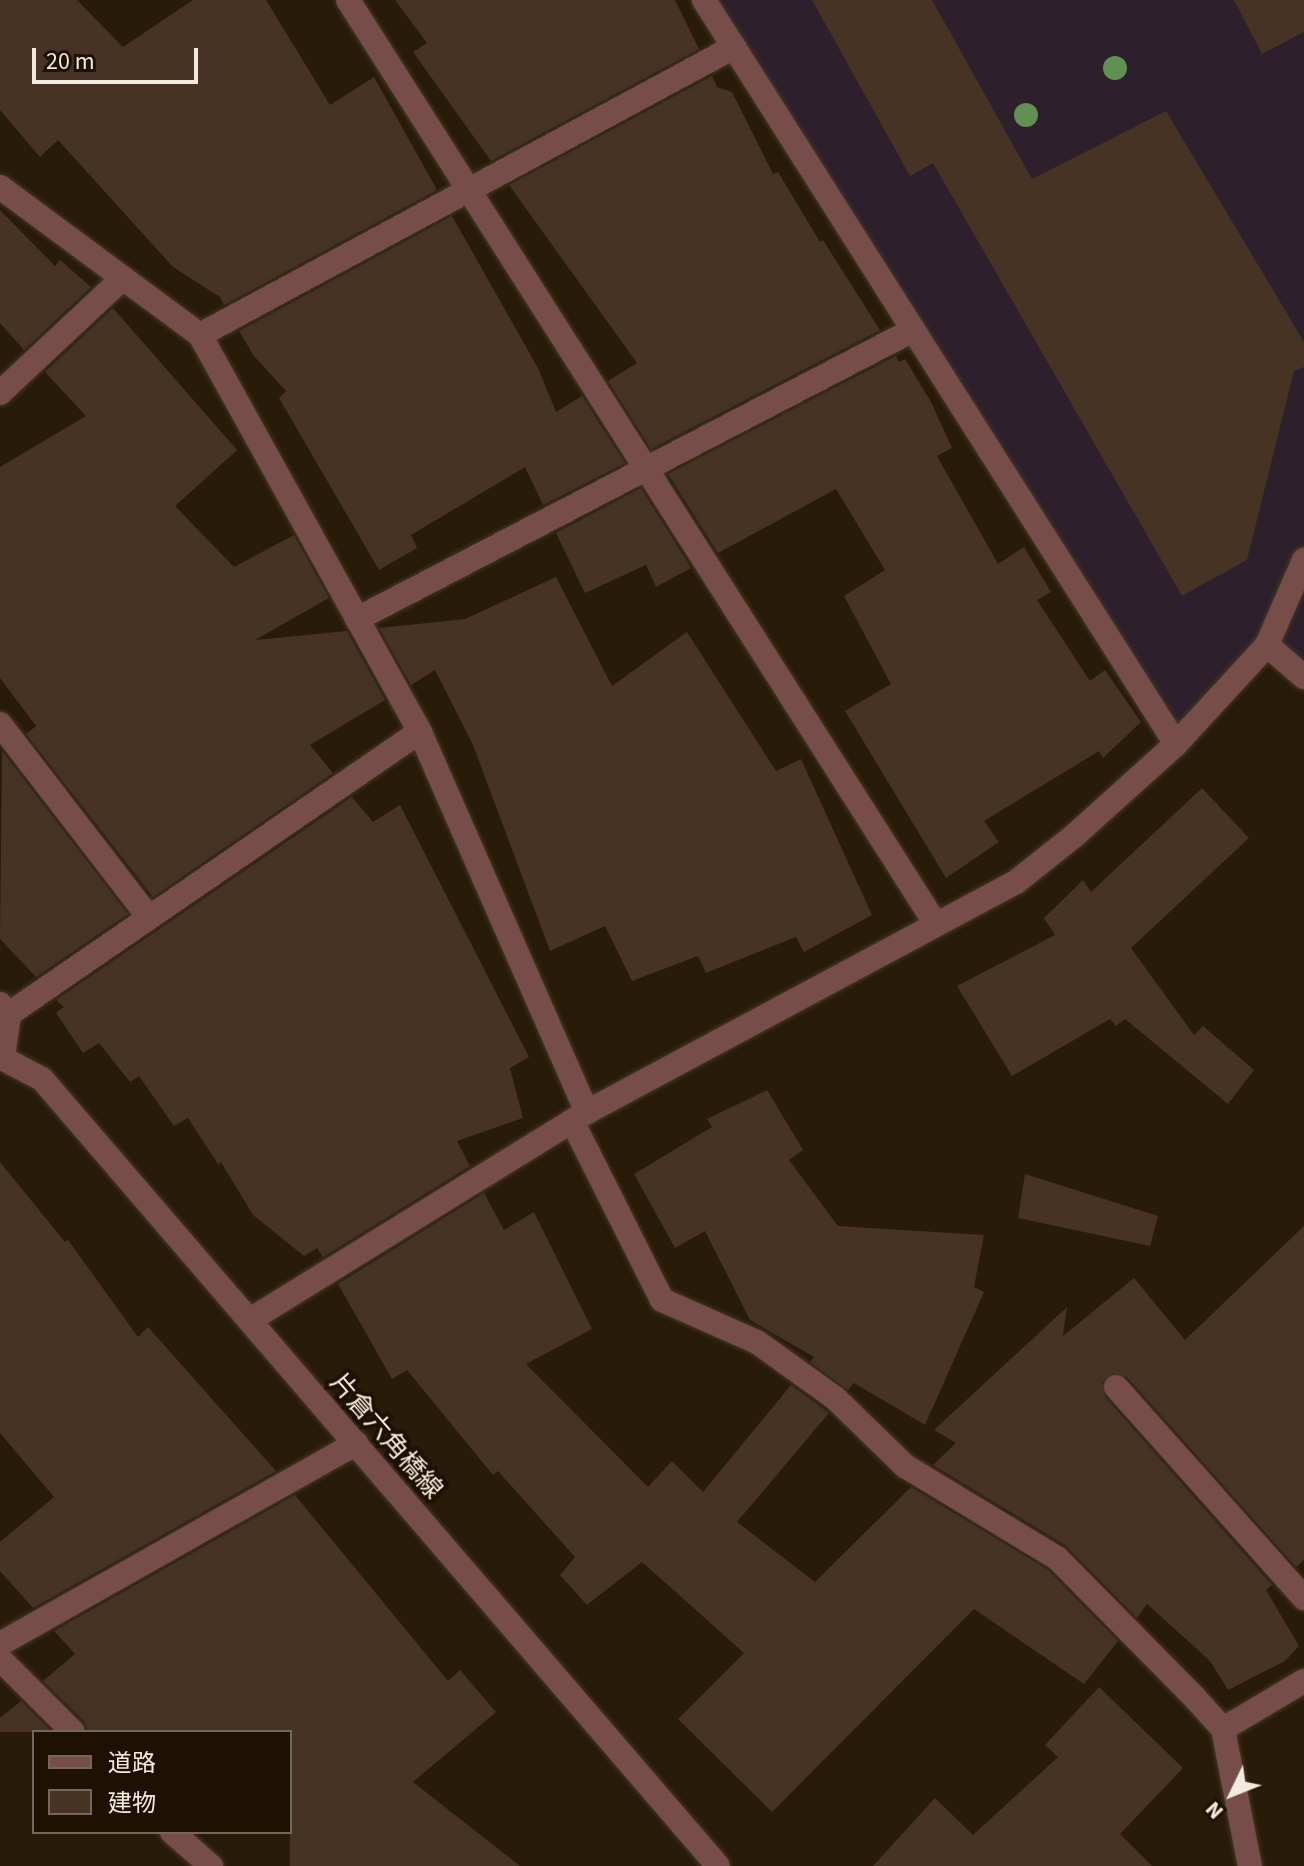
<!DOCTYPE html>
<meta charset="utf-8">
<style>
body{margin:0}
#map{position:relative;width:1304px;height:1866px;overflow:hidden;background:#281b08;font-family:"Source Sans 3","Noto Sans JP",sans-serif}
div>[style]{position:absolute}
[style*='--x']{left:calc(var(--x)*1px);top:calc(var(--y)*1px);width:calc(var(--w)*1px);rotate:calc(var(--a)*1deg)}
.education>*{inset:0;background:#2d1f2c}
.building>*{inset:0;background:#463324}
.roads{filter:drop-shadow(0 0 2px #443826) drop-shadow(0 0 2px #443826)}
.minor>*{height:24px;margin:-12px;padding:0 12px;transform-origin:12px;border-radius:12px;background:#764d49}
.trees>*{width:24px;height:24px;margin:-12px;border-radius:50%;background:#629052}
span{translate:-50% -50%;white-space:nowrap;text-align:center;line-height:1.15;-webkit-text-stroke:8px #1e1102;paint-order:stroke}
.street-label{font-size:26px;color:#f3eade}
.legend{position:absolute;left:32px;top:1730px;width:260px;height:104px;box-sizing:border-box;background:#1e1102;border:2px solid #73685a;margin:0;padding:10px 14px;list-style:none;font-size:24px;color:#f3eade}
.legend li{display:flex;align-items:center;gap:16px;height:40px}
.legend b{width:40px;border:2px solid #73685a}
.north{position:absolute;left:1192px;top:1754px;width:80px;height:80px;-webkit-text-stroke:6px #1e1102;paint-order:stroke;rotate:227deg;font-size:22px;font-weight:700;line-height:32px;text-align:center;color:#f3eade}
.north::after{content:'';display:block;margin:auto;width:28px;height:36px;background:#f3eade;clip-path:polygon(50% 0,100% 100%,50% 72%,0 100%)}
.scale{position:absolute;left:32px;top:48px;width:166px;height:36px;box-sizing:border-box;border:4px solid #f3eade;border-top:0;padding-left:10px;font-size:24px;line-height:28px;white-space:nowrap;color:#f3eade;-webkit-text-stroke:6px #1e1102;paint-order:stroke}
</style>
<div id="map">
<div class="education">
<div style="clip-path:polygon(704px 0,1304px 0,1304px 677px,1267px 645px,1176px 744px)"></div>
</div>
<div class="building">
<div style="clip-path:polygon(0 0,77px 0,123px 47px,193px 0,266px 0,330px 105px,374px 77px,437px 190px,224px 305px,220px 297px,173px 267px,58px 140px,40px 157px,0 110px)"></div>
<div style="clip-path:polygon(395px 0,675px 0,699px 49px,491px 161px,413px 52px,427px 43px)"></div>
<div style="clip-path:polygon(812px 0,932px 0,1032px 179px,1166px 111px,1304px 342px,1304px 367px,1294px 371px,1247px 560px,1182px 596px,933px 163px,910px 176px)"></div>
<div style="clip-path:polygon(1234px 0,1304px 0,1304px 32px,1262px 54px)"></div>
<div style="clip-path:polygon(712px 76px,717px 87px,732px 92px,773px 174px,778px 172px,820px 242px,823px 240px,880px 330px,651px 449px,608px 381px,637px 363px,509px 185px)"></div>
<div style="clip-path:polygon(0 210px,55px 266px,60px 260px,91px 287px,24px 350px,0 323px)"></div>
<div style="clip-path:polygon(452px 216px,538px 368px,556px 412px,582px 396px,625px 463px,543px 505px,525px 467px,411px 535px,417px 548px,379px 570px,279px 398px,286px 391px,254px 356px,239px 331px)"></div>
<div style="clip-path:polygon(113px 308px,237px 450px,175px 506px,234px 567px,294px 535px,329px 598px,255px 640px,347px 631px,385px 700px,310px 745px,333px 773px,153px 897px,26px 734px,36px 726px,0 678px,0 467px,86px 416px,45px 372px)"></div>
<div style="clip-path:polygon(896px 356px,899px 362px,905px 359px,931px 402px,952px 448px,937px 456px,998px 564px,1024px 547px,1051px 592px,1037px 600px,1090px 681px,1105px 670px,1141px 722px,1103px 758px,1099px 751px,984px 821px,999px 842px,946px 878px,845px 711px,891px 684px,844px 596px,885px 570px,836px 489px,718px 553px,668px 474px)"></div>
<div style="clip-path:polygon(641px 488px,691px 568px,656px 587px,646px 565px,585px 593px,556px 533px)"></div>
<div style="clip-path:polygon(556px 577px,612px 686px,687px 632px,776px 771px,801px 759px,872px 915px,804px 952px,796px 937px,706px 973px,698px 956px,632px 981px,605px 926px,550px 951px,473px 745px,435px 670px,411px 685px,379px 628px,465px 619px)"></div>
<div style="clip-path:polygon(2px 751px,128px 914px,36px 977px,0 939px)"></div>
<div style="clip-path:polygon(1202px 788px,1249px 838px,1131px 948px,1194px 1035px,1203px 1026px,1254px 1070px,1228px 1104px,1125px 1019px,1116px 1026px,1110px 1019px,1012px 1076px,957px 986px,1055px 935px,1044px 918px,1083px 880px,1091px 892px)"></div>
<div style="clip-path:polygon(352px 797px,373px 822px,400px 805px,529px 1057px,510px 1068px,523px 1118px,457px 1141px,470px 1166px,323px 1257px,317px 1248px,304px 1256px,253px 1215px,221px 1162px,218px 1164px,188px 1118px,174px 1126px,139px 1076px,130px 1082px,99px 1043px,83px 1053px,56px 1013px,64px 1007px,56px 1000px)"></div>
<div style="clip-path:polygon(767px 1090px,803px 1150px,789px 1160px,838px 1226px,984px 1235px,974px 1287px,984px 1292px,925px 1425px,854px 1383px,848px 1390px,810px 1362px,814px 1357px,750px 1320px,705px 1231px,675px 1248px,634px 1174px,712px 1127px,707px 1119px)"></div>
<div style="clip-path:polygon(0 1162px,65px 1242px,68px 1240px,138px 1337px,148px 1327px,276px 1471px,33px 1608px,0 1571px,0 1542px,54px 1497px,0 1433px)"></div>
<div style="clip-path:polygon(1025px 1174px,1158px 1216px,1150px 1246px,1018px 1218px)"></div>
<div style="clip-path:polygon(484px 1193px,504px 1230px,534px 1212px,592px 1329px,526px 1364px,648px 1487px,672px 1461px,703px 1492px,791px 1385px,829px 1413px,737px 1522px,815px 1582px,911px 1487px,1048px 1570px,1118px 1641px,1084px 1684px,974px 1609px,772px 1812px,678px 1719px,744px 1653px,642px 1562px,587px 1605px,560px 1575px,575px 1557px,498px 1471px,493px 1475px,407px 1370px,392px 1379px,338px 1284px)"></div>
<div style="clip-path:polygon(1304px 1226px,1304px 1560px,1296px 1567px,1127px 1377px,1112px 1373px,1102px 1383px,1105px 1397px,1272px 1585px,1266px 1590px,1299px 1646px,1285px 1661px,1228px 1690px,1210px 1661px,1147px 1604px,1137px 1618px,1065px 1545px,933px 1465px,956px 1443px,934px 1430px,1067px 1307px,1063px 1336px,1134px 1278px,1185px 1340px)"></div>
<div style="clip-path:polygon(295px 1495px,448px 1681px,460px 1670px,496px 1712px,413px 1782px,520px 1866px,290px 1866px,290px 1732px,88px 1732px,84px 1721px,43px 1681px,75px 1654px,54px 1631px)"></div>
<div style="clip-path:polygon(1099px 1687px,1183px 1768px,1120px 1834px,1152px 1866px,873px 1866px,935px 1798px,973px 1835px,1058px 1757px,1045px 1745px)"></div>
<div style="clip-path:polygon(21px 1701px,52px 1732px,0 1732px,0 1718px)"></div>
</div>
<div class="roads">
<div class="minor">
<div style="--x:348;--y:0;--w:1094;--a:57.54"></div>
<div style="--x:704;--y:0;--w:881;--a:57.61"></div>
<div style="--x:0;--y:187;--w:249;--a:36.5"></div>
<div style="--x:200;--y:335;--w:454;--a:61"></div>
<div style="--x:420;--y:732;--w:415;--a:66.3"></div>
<div style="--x:200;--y:335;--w:607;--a:-28.34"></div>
<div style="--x:0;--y:393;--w:168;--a:-43.1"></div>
<div style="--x:357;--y:619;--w:627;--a:-27.46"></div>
<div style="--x:1267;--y:645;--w:49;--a:40.9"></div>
<div style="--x:0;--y:724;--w:242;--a:52.4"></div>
<div style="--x:0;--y:1004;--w:13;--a:48"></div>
<div style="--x:9;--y:1014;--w:44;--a:97.8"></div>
<div style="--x:9;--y:1014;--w:498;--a:-34.5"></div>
<div style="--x:0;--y:1057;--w:47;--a:27.6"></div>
<div style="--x:42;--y:1079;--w:1037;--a:49.34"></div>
<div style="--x:572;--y:1121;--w:200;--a:63.3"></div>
<div style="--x:662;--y:1300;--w:104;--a:23.9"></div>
<div style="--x:757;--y:1342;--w:96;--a:35.7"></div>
<div style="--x:835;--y:1398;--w:98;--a:44.2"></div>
<div style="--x:905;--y:1466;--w:178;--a:31.2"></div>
<div style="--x:1057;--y:1558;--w:197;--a:45.4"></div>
<div style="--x:1195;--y:1698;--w:42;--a:47.9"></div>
<div style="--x:1223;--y:1729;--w:140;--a:78.9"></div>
<div style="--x:250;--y:1320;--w:396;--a:-31.7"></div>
<div style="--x:587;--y:1112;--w:487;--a:-28.2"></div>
<div style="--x:1016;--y:882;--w:75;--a:-38.5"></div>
<div style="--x:1075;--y:835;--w:136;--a:-42"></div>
<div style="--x:1176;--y:744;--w:134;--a:-47.4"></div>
<div style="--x:1267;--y:645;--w:93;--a:-66.5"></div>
<div style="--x:1116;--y:1387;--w:283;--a:48.3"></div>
<div style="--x:0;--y:1644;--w:409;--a:-29.4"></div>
<div style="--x:0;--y:1659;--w:103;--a:45"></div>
<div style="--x:1223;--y:1729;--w:94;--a:-30.7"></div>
<div style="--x:172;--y:1832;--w:52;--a:41.1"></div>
</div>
</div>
<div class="trees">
<div style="left:1115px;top:68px"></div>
<div style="left:1026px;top:115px"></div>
</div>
<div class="street-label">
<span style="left:386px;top:1436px;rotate:49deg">片倉六角橋線</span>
</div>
<ul class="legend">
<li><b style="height:10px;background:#764d49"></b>道路</li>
<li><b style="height:22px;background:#463324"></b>建物</li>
</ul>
<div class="north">N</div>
<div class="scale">20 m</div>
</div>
